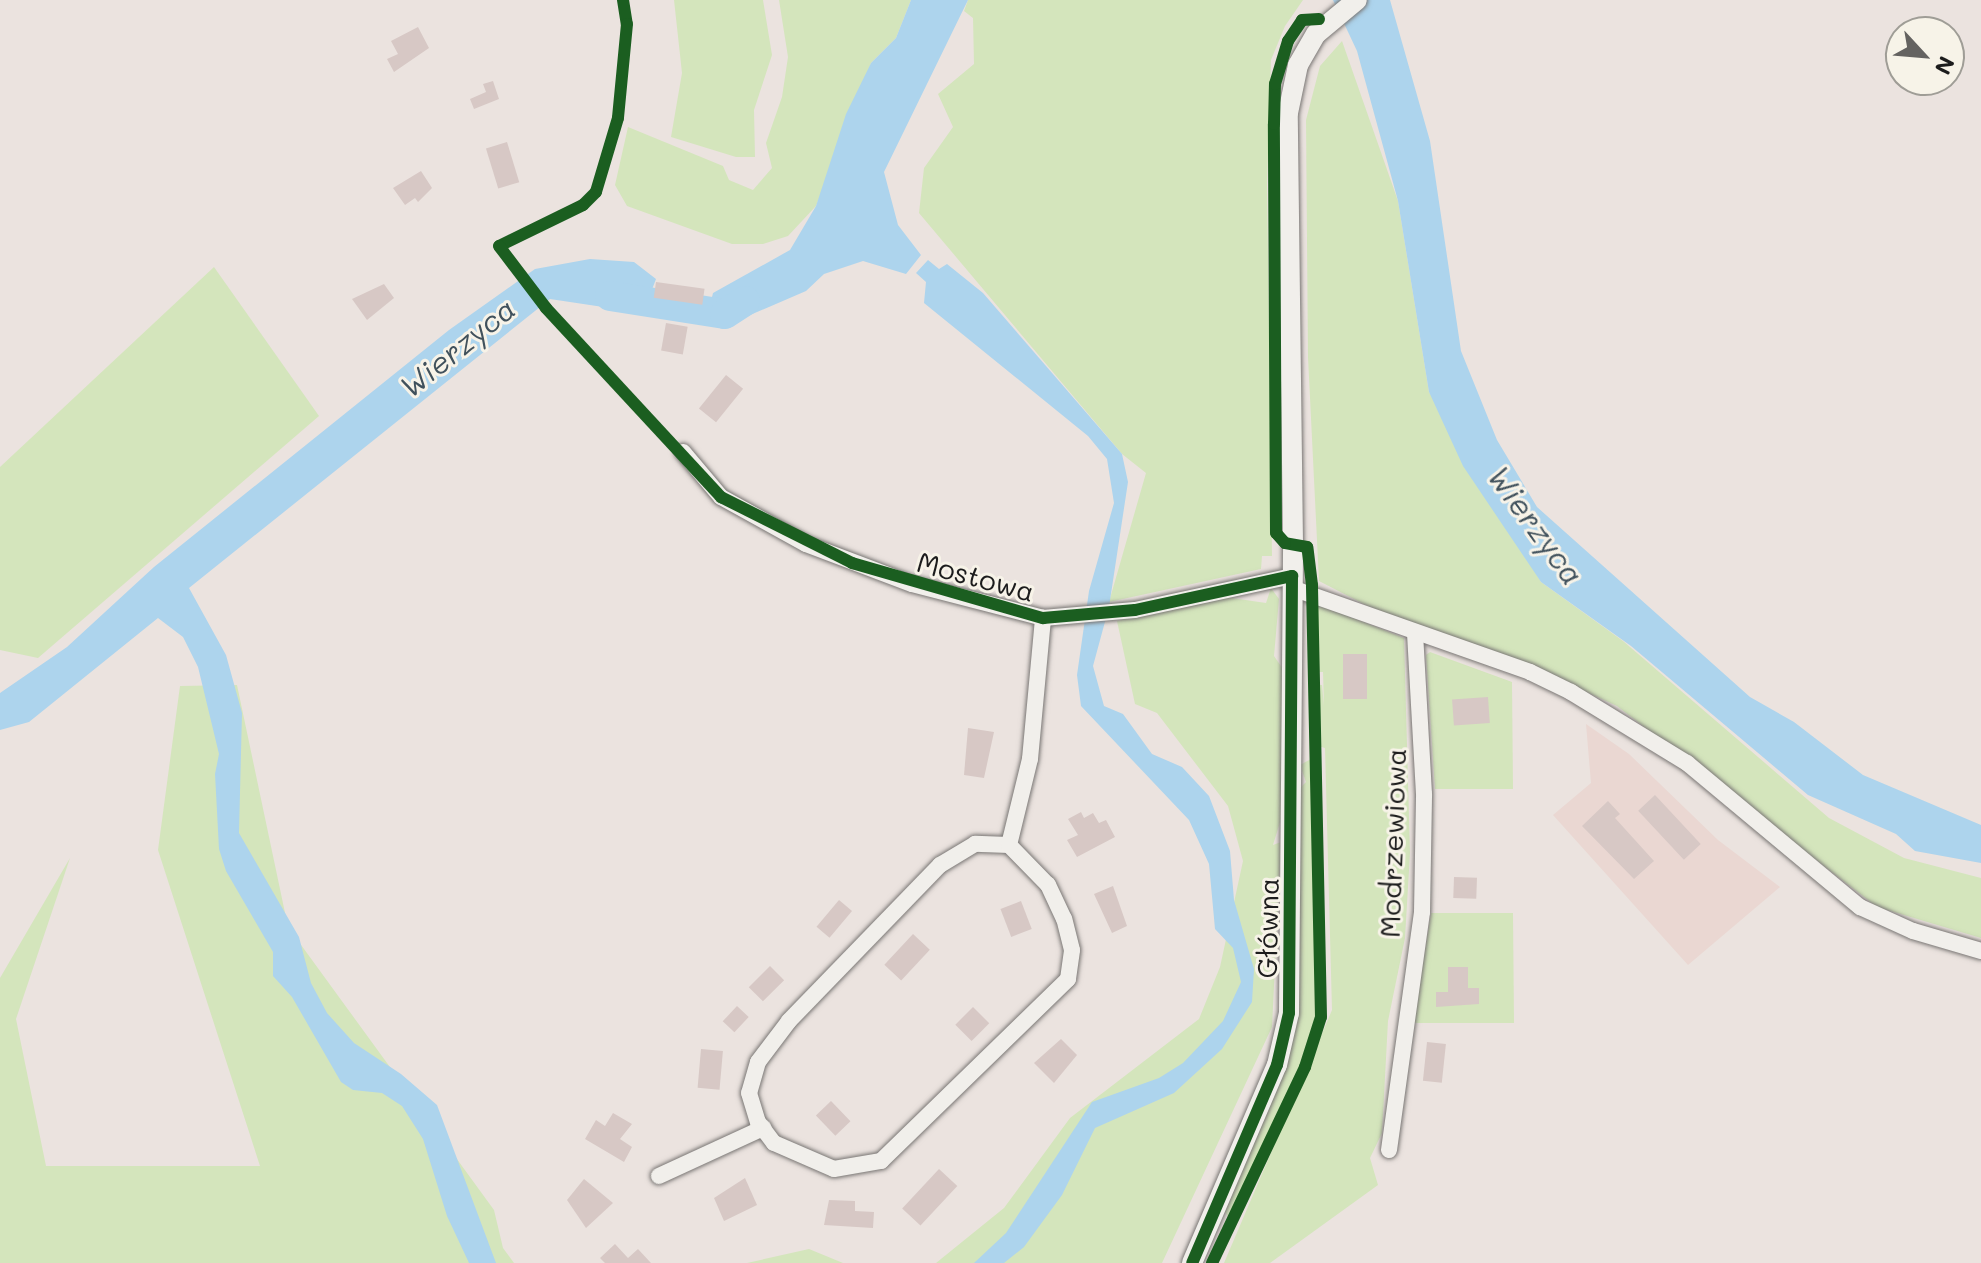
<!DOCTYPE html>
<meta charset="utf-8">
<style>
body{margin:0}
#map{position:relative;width:1981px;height:1263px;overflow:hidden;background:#ebe3df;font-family:Mali,sans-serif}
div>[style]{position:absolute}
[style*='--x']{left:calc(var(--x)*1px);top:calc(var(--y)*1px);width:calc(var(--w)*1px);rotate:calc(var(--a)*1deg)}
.built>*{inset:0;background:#ead7d2}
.green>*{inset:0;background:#d4e5bc}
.water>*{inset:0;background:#add4ed}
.river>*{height:30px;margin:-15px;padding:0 15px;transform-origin:15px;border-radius:15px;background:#add4ed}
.building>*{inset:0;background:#d7c8c5;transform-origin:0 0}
.roads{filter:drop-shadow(0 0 2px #797674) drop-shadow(0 0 2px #797674)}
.minor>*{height:16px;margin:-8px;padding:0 8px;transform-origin:8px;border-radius:8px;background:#f1efeb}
.tertiary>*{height:20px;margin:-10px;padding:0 10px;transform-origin:10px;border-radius:10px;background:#f1efeb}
.cycleway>*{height:12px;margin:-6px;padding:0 6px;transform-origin:6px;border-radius:6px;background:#1b5e20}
span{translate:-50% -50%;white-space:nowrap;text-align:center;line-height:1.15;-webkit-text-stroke:6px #f7f3e8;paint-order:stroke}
.street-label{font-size:28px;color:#1c1c1c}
.water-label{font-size:30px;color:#40515c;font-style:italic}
.north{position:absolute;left:1885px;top:16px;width:80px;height:80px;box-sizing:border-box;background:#f7f3e8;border:2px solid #9f9d96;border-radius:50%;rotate:116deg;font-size:22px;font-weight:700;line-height:32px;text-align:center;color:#1c1c1c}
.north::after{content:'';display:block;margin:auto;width:28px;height:36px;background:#646260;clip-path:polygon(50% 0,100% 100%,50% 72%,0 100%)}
</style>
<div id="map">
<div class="built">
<div style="clip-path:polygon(1586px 724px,1629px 754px,1718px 840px,1780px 887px,1688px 965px,1553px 815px,1591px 783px)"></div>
</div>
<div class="green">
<div style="clip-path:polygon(674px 0,763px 0,772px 55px,754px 110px,755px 157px,736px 157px,671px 137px,682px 73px)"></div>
<div style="clip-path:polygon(779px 0,911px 0,896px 38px,871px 63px,816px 206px,788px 236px,763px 244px,732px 244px,627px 206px,615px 185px,628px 127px,723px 166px,729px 180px,753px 190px,772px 168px,766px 143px,782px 97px,788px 57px)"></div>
<div style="clip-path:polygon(968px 0,1303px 0,1285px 26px,1271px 60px,1267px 184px,1272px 556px,1262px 556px,1261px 569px,1109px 602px,1146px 473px,1122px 454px,919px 213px,924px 168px,953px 127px,938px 94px,974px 64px,973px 18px,964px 11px)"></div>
<div style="clip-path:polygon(1342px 41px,1398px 201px,1429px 392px,1541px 582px,1623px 641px,1829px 818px,1904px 858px,1981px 878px,1981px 938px,1877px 907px,1617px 706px,1560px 680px,1424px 635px,1319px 581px,1308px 357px,1306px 120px,1320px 66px)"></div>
<div style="clip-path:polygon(214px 267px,319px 416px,38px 658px,0 650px,0 467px)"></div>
<div style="clip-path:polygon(1271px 588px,1279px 599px,1274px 656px,1285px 672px,1286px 803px,1273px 845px,1281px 842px,1272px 1027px,1162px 1263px,936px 1263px,1004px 1208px,1070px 1118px,1199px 1019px,1220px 967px,1243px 861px,1228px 806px,1157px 713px,1135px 704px,1117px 621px,1225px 597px,1266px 603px)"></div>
<div style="clip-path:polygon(1315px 603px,1404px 638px,1410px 853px,1405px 938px,1388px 1021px,1382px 1133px,1370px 1158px,1378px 1185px,1270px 1263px,1224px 1263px,1332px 1010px,1325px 748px,1318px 746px,1316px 685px,1322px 685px,1324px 706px,1323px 672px,1318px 672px)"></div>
<div style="clip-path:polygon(1430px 652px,1512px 682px,1513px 789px,1435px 789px,1426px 655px)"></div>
<div style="clip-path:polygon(237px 685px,288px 927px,494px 1210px,503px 1248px,514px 1263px,0 1263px,0 978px,70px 858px,16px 1019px,46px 1166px,260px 1166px,158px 850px,180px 686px)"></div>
<div style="clip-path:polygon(1311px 759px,1317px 1012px,1297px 1077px,1229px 1219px,1224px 1210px,1284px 1073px,1297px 1020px,1301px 787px,1306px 782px,1300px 765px)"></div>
<div style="clip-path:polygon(1431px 913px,1513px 913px,1514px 1023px,1413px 1023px)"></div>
<div style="clip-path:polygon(809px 1249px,843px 1263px,746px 1263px,747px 1263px)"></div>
</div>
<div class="water">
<div style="clip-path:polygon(911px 0,968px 0,884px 172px,898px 225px,921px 255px,906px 274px,863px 261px,824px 274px,806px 291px,727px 325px,706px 322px,713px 293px,790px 250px,816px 206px,846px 114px,871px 63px,896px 38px)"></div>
<div style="clip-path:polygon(1333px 0,1390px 0,1430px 141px,1461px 351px,1497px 440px,1537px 507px,1750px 697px,1794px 722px,1863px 775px,1981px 825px,1981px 863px,1915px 851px,1896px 834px,1808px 795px,1631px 646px,1541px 582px,1463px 466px,1429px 392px,1398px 201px,1357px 51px)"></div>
<div style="clip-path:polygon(590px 259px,634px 262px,656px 279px,643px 313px,550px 299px,189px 588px,226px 655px,242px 713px,239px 833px,299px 937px,311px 983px,327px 1013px,354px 1043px,401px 1074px,437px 1105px,496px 1263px,469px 1263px,447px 1216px,423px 1139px,402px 1106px,382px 1093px,353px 1090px,341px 1082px,292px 997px,273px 976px,273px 952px,226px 871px,219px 849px,215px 774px,219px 754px,198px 667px,183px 637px,158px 618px,29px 722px,0 730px,0 693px,67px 647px,154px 567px,449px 330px,535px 269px)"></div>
<div style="clip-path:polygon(928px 260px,939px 269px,947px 264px,983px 293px,1122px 454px,1128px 482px,1109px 607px,1093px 666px,1104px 706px,1123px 714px,1152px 754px,1182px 767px,1209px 796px,1230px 851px,1234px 900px,1254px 969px,1252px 1002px,1222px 1049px,1174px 1093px,1095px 1128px,1062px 1195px,1024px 1247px,1004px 1263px,974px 1263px,1006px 1233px,1092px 1102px,1159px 1078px,1183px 1063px,1223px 1021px,1241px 982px,1233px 948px,1215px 929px,1209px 864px,1189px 820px,1081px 706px,1077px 675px,1089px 591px,1114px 503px,1107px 459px,1088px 436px,924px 303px,926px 282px,916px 273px)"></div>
</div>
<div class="river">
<div style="--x:610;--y:296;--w:116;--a:8.9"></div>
<div style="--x:725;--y:314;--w:24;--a:-33"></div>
</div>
<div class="building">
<div style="clip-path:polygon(418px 27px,429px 48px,394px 72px,387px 59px,398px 54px,391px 41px)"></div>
<div style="clip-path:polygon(493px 81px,499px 99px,474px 109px,470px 99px,486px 92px,483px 84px)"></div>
<div style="left:507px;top:142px;width:42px;height:22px;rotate:73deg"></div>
<div style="clip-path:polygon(421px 171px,432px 188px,418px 202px,415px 198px,405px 205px,393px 188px)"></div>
<div style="left:656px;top:282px;width:49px;height:16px;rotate:8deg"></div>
<div style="clip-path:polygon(384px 284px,394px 298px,367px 320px,352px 299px)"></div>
<div style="left:666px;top:323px;width:22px;height:28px;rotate:10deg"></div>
<div style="left:726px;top:375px;width:22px;height:43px;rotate:39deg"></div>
<div style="left:1343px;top:654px;width:24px;height:45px"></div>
<div style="left:1488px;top:697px;width:26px;height:36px;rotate:86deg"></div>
<div style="clip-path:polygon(968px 728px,994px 732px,984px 778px,964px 775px)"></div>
<div style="left:1655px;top:795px;width:67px;height:23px;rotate:47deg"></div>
<div style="clip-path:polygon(1608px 801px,1620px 814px,1615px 818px,1654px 861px,1634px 879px,1582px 826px)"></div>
<div style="clip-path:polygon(1081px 812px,1084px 818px,1093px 813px,1099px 823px,1106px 820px,1115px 837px,1077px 857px,1067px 840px,1078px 835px,1068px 819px)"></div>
<div style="left:1454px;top:877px;width:23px;height:21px;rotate:2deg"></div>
<div style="clip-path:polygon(1113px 886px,1127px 926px,1112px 933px,1094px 894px)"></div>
<div style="left:839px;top:900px;width:17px;height:35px;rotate:40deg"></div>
<div style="left:1021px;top:901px;width:30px;height:22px;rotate:69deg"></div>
<div style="left:913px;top:934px;width:23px;height:42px;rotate:43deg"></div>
<div style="left:770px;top:966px;width:20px;height:30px;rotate:45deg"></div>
<div style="clip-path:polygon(1448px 967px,1468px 967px,1468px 988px,1479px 988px,1479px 1004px,1436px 1007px,1436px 992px,1448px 992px)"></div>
<div style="left:737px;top:1006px;width:16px;height:21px;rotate:43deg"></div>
<div style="left:973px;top:1007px;width:23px;height:25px;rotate:45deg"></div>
<div style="clip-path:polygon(1061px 1039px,1077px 1055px,1054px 1083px,1034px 1063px)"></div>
<div style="left:1427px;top:1042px;width:19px;height:39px;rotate:6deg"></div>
<div style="left:701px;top:1049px;width:22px;height:39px;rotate:5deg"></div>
<div style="left:831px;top:1101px;width:28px;height:21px;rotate:46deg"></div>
<div style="clip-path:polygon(613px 1113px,632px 1124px,620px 1139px,632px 1147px,624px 1162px,585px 1139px,596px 1120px,605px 1126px)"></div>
<div style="left:939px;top:1169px;width:25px;height:54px;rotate:43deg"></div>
<div style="clip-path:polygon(745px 1178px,757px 1205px,724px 1221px,714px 1198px)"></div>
<div style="clip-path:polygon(584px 1179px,613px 1203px,586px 1228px,567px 1200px)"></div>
<div style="clip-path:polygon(829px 1200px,855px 1201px,855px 1211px,874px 1212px,873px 1228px,824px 1225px)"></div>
<div style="clip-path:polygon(615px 1244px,628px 1258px,638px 1249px,651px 1263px,605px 1263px,600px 1258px)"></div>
</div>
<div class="roads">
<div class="minor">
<div style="--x:683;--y:452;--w:59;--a:49.8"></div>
<div style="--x:721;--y:497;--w:97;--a:28.9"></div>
<div style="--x:806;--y:544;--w:113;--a:20.7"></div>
<div style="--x:912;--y:584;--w:135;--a:14.5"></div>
<div style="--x:1043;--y:618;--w:92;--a:-5"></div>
<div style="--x:1135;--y:610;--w:161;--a:-12.2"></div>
<div style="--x:1292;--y:588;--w:252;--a:19.4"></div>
<div style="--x:1530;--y:672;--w:46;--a:26"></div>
<div style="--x:1571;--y:692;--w:136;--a:31.5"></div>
<div style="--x:1687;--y:763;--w:225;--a:39.8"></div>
<div style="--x:1860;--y:907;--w:58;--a:24.4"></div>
<div style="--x:1913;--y:931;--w:71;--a:16.4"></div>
<div style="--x:1009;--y:845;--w:34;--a:-178"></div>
<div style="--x:975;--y:844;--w:41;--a:149"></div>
<div style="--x:940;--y:865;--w:217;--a:134.1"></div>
<div style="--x:789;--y:1021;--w:51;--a:127.1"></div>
<div style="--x:758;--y:1062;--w:32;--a:106"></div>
<div style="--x:749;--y:1093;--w:30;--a:73"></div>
<div style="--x:758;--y:1122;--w:26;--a:53"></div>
<div style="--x:774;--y:1143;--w:65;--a:23.4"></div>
<div style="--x:834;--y:1169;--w:48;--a:-9.7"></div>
<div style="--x:881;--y:1161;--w:261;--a:-44.2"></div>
<div style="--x:1068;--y:979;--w:29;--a:-82"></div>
<div style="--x:1072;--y:950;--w:32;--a:-104"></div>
<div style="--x:1064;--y:919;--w:38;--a:-115"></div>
<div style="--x:1048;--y:885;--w:56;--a:-134.3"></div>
<div style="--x:1009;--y:845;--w:89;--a:-76.3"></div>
<div style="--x:1030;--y:759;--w:142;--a:-84.7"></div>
<div style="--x:1389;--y:1150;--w:240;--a:-82.1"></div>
<div style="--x:1422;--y:912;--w:118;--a:-89"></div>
<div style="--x:1424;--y:794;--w:162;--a:-93.2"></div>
<div style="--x:659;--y:1176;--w:115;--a:-24.8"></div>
</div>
<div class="tertiary">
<div style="--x:1192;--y:1263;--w:215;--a:-66.8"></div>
<div style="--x:1277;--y:1065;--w:53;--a:-77"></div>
<div style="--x:1289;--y:1013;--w:469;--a:-89.5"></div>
<div style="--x:1293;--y:544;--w:431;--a:-90.7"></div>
<div style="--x:1288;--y:113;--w:49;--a:-78.2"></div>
<div style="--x:1298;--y:65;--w:36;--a:-60"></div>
<div style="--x:1316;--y:34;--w:53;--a:-39.7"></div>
</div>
</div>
<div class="cycleway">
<div style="--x:623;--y:0;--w:24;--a:81"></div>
<div style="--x:627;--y:24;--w:94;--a:95.5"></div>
<div style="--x:618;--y:118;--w:77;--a:106.6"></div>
<div style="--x:596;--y:192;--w:18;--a:135"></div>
<div style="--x:583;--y:205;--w:93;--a:154"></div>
<div style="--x:499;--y:246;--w:78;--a:52.8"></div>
<div style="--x:546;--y:308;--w:258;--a:47.2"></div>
<div style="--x:721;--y:497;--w:147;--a:26.7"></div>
<div style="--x:852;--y:563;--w:199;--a:16.1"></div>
<div style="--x:1043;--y:618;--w:92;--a:-5"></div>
<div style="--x:1135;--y:610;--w:161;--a:-12.2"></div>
<div style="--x:1292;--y:576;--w:437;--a:90.4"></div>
<div style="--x:1289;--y:1013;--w:53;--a:103"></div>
<div style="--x:1277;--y:1065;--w:215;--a:113.2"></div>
<div style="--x:1212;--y:1263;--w:217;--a:-64.6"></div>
<div style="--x:1305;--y:1067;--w:52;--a:-72.3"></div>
<div style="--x:1321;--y:1017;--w:432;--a:-91.2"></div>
<div style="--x:1312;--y:585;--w:38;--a:-97"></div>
<div style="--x:1307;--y:547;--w:22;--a:-170"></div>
<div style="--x:1285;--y:543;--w:13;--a:-132"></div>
<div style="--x:1276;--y:533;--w:409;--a:-90.3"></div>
<div style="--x:1274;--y:124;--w:40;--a:-88.6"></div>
<div style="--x:1275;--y:84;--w:45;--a:-73.2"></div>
<div style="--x:1288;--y:41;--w:25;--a:-56"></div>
<div style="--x:1302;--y:20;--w:17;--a:-3"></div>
</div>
<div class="street-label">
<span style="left:976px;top:576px;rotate:15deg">Mostowa</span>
<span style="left:1392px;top:843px;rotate:-88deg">Modrzewiowa</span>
<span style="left:1267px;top:928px;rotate:-89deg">Główna</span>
</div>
<div class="water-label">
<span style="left:457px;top:347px;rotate:-39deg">Wierzyca</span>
<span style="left:1536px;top:525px;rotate:54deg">Wierzyca</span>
</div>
<div class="north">N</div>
</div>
